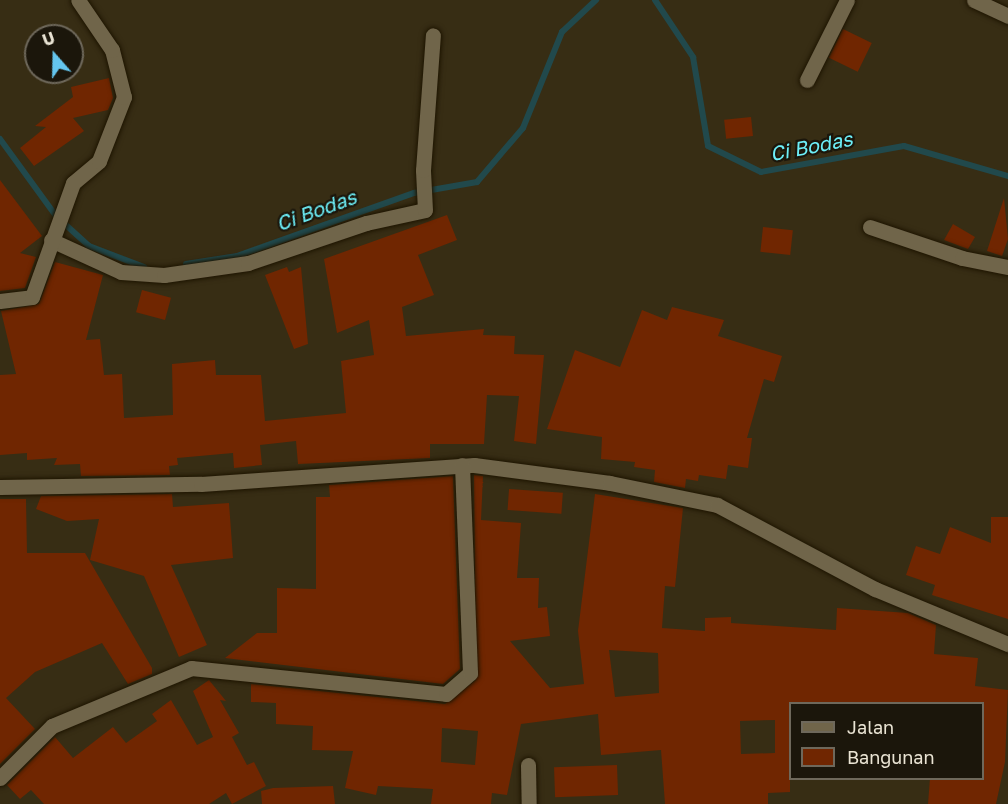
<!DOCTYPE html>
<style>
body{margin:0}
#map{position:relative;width:1008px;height:804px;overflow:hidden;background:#372d14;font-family:"Golos Text",sans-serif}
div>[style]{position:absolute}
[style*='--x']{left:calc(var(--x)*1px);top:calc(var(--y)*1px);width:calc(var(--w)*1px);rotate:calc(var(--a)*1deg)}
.stream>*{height:6px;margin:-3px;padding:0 3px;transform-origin:3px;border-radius:3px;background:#21494c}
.building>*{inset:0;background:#702601;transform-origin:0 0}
.roads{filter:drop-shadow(0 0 2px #1e1500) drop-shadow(0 0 2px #1e1500)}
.minor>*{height:15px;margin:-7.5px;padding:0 7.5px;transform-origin:7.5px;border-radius:7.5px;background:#70654a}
span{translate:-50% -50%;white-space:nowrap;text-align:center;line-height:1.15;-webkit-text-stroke:4.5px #1b160b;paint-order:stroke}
.water-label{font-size:20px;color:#6deff8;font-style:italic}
.legend{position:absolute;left:789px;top:702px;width:195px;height:78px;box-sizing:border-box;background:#1b160b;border:2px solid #6e685b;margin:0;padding:8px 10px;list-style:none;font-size:18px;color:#eae4d4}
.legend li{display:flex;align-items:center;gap:12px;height:30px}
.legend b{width:30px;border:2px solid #6e685b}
.north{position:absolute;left:24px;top:24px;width:60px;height:60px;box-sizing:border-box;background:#1b160b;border:2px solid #6e685b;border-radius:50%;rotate:340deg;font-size:16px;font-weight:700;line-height:24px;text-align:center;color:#eae4d4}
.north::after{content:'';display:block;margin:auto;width:21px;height:27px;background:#64c5ee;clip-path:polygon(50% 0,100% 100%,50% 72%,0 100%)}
</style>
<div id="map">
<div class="stream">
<div style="--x:655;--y:0;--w:69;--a:56.3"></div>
<div style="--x:693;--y:57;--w:90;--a:80.4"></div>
<div style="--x:708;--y:146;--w:59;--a:26.1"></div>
<div style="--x:761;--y:172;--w:145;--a:-10.3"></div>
<div style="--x:904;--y:146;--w:108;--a:16.1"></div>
<div style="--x:0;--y:139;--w:95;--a:54"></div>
<div style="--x:56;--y:216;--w:45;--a:42.3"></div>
<div style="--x:89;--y:246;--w:59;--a:20.9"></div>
<div style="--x:186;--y:264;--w:52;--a:-8.9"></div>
<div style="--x:237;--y:256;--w:188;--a:-19.6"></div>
<div style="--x:414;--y:193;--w:64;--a:-9.9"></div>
<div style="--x:477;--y:182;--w:71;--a:-49.6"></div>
<div style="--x:523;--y:128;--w:104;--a:-67.9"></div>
<div style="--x:562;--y:32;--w:47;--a:-43.3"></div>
</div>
<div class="building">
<div style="left:843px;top:29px;width:32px;height:32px;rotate:26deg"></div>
<div style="clip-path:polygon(109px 78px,113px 98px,108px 110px,73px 118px,84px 131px,34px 166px,20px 148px,46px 127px,35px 126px,73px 97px,71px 87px)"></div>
<div style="left:751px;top:117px;width:19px;height:27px;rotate:84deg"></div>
<div style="clip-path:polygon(0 180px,42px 236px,20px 253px,36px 257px,25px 288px,0 291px)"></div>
<div style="clip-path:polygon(1004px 198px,1008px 239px,1002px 256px,987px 251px)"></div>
<div style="clip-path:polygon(447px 215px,457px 240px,418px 255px,434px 295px,402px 307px,406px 336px,484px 329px,483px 335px,515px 336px,514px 354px,544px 355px,536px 444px,514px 441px,519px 396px,487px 395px,484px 444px,430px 444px,430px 458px,298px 464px,296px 441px,260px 445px,262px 465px,234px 468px,233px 453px,177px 458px,178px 465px,169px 466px,170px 475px,81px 476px,80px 464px,54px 465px,57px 458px,27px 460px,27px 453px,0 455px,0 375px,16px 374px,1px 311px,39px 304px,55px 262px,103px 275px,86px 340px,100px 339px,104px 375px,122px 374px,124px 418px,173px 415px,172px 364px,215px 360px,216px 375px,261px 375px,265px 421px,346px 413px,341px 361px,374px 355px,369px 320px,337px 333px,324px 259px)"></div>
<div style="clip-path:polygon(953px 224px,975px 237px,968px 249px,944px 240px)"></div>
<div style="left:763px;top:227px;width:30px;height:25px;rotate:6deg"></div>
<div style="clip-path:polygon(287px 267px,289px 272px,301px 267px,308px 344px,294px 349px,265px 275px)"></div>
<div style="left:142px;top:290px;width:30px;height:23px;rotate:15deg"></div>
<div style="clip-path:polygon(672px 307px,724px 320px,718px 336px,782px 356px,774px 382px,764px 379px,747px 438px,752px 438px,748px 468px,728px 465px,726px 479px,699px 475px,698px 481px,686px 479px,685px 488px,654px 482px,655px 470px,634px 467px,635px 462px,601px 459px,602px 437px,547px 429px,575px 350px,620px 367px,642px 310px,667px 320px)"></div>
<div style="clip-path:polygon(evenodd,474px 475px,483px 476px,481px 520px,521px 523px,517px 578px,539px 578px,538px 608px,547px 607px,550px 636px,510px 641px,550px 688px,584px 684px,578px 631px,595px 494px,683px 508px,675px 587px,665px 586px,662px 628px,705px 631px,705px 618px,731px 617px,731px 623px,836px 630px,837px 608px,908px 613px,936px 625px,934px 654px,978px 658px,975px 686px,1008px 690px,1005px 762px,996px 804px,928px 804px,930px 778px,982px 778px,982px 704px,790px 704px,790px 792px,768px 793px,768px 804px,665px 804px,661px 750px,601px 755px,598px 714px,521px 724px,507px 795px,492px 793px,491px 804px,431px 804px,433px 789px,378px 786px,376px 795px,345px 788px,353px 751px,312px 750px,313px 726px,276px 724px,276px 703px,251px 702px,251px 684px,445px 704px,476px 680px,474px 475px,609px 650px,658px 653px,659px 693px,615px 697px,609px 650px,474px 475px,775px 720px,775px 753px,741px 754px,740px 721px,775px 720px,474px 475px,442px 728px,478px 731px,475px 765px,441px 762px,442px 728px)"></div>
<div style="clip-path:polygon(453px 476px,460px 669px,443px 684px,225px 658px,257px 633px,277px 633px,277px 588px,316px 589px,316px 497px,330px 497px,329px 485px)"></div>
<div style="left:509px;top:489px;width:54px;height:21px;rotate:4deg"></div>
<div style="clip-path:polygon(172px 494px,173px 507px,229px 503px,233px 558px,171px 565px,207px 645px,179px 657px,144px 576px,90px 560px,99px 519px,67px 521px,36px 509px,41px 496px)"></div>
<div style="clip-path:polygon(0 499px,26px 499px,27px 553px,85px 553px,152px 668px,152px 674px,128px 684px,102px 643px,35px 672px,6px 698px,35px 729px,0 764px)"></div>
<div style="clip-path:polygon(991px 517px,1008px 517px,1008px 619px,932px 595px,935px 585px,906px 575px,916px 546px,940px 554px,950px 527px,991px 543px)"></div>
<div style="clip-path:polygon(209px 680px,226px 701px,220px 700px,239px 733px,232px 737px,247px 765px,254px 762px,266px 786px,232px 804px,226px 793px,209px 804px,44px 804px,31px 790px,20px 799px,7px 785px,55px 737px,73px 758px,113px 727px,126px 743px,157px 721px,152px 714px,171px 700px,197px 745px,213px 737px,193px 691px)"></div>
<div style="left:617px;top:765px;width:30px;height:63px;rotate:88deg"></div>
<div style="clip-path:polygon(333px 786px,335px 804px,262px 804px,261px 791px,273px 788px)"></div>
</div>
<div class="roads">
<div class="minor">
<div style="--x:974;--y:0;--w:38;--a:25"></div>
<div style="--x:807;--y:80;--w:89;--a:-63.4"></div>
<div style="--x:870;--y:227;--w:97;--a:18.6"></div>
<div style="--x:962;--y:258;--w:47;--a:11.1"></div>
<div style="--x:51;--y:240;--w:77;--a:24.6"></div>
<div style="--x:121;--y:272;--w:43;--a:4"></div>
<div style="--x:164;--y:275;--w:85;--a:-8.1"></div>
<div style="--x:248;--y:263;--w:125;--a:-18.7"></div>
<div style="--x:366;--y:223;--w:60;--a:-12.4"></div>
<div style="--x:425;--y:210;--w:40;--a:-92.9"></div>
<div style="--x:423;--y:170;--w:135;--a:-85.8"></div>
<div style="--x:0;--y:301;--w:32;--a:-7"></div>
<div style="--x:32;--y:297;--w:121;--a:-70.2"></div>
<div style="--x:73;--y:183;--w:34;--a:-40"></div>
<div style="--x:99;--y:161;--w:69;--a:-68.7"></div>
<div style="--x:124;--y:97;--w:49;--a:-104.3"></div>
<div style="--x:112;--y:50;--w:60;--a:-124.2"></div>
<div style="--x:0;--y:487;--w:201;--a:-0.9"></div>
<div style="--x:201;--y:484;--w:274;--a:-4"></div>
<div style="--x:474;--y:465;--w:137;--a:7.5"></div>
<div style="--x:610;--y:483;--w:109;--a:11.6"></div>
<div style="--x:717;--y:505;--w:179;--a:28"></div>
<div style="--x:875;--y:589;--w:144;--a:22.5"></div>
<div style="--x:528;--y:765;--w:39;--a:89"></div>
<div style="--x:0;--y:778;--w:74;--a:-45"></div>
<div style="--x:52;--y:726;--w:151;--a:-22.6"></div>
<div style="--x:191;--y:668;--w:256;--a:5.8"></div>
<div style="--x:446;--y:694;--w:32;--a:-41"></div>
<div style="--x:470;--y:673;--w:208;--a:-92.2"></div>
</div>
</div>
<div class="water-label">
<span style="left:811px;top:146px;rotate:-11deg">Ci Bodas</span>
<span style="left:316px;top:210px;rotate:-20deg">Ci Bodas</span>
</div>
<ul class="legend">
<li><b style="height:8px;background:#70654a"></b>Jalan</li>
<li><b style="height:16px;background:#702601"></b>Bangunan</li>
</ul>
<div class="north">U</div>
</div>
